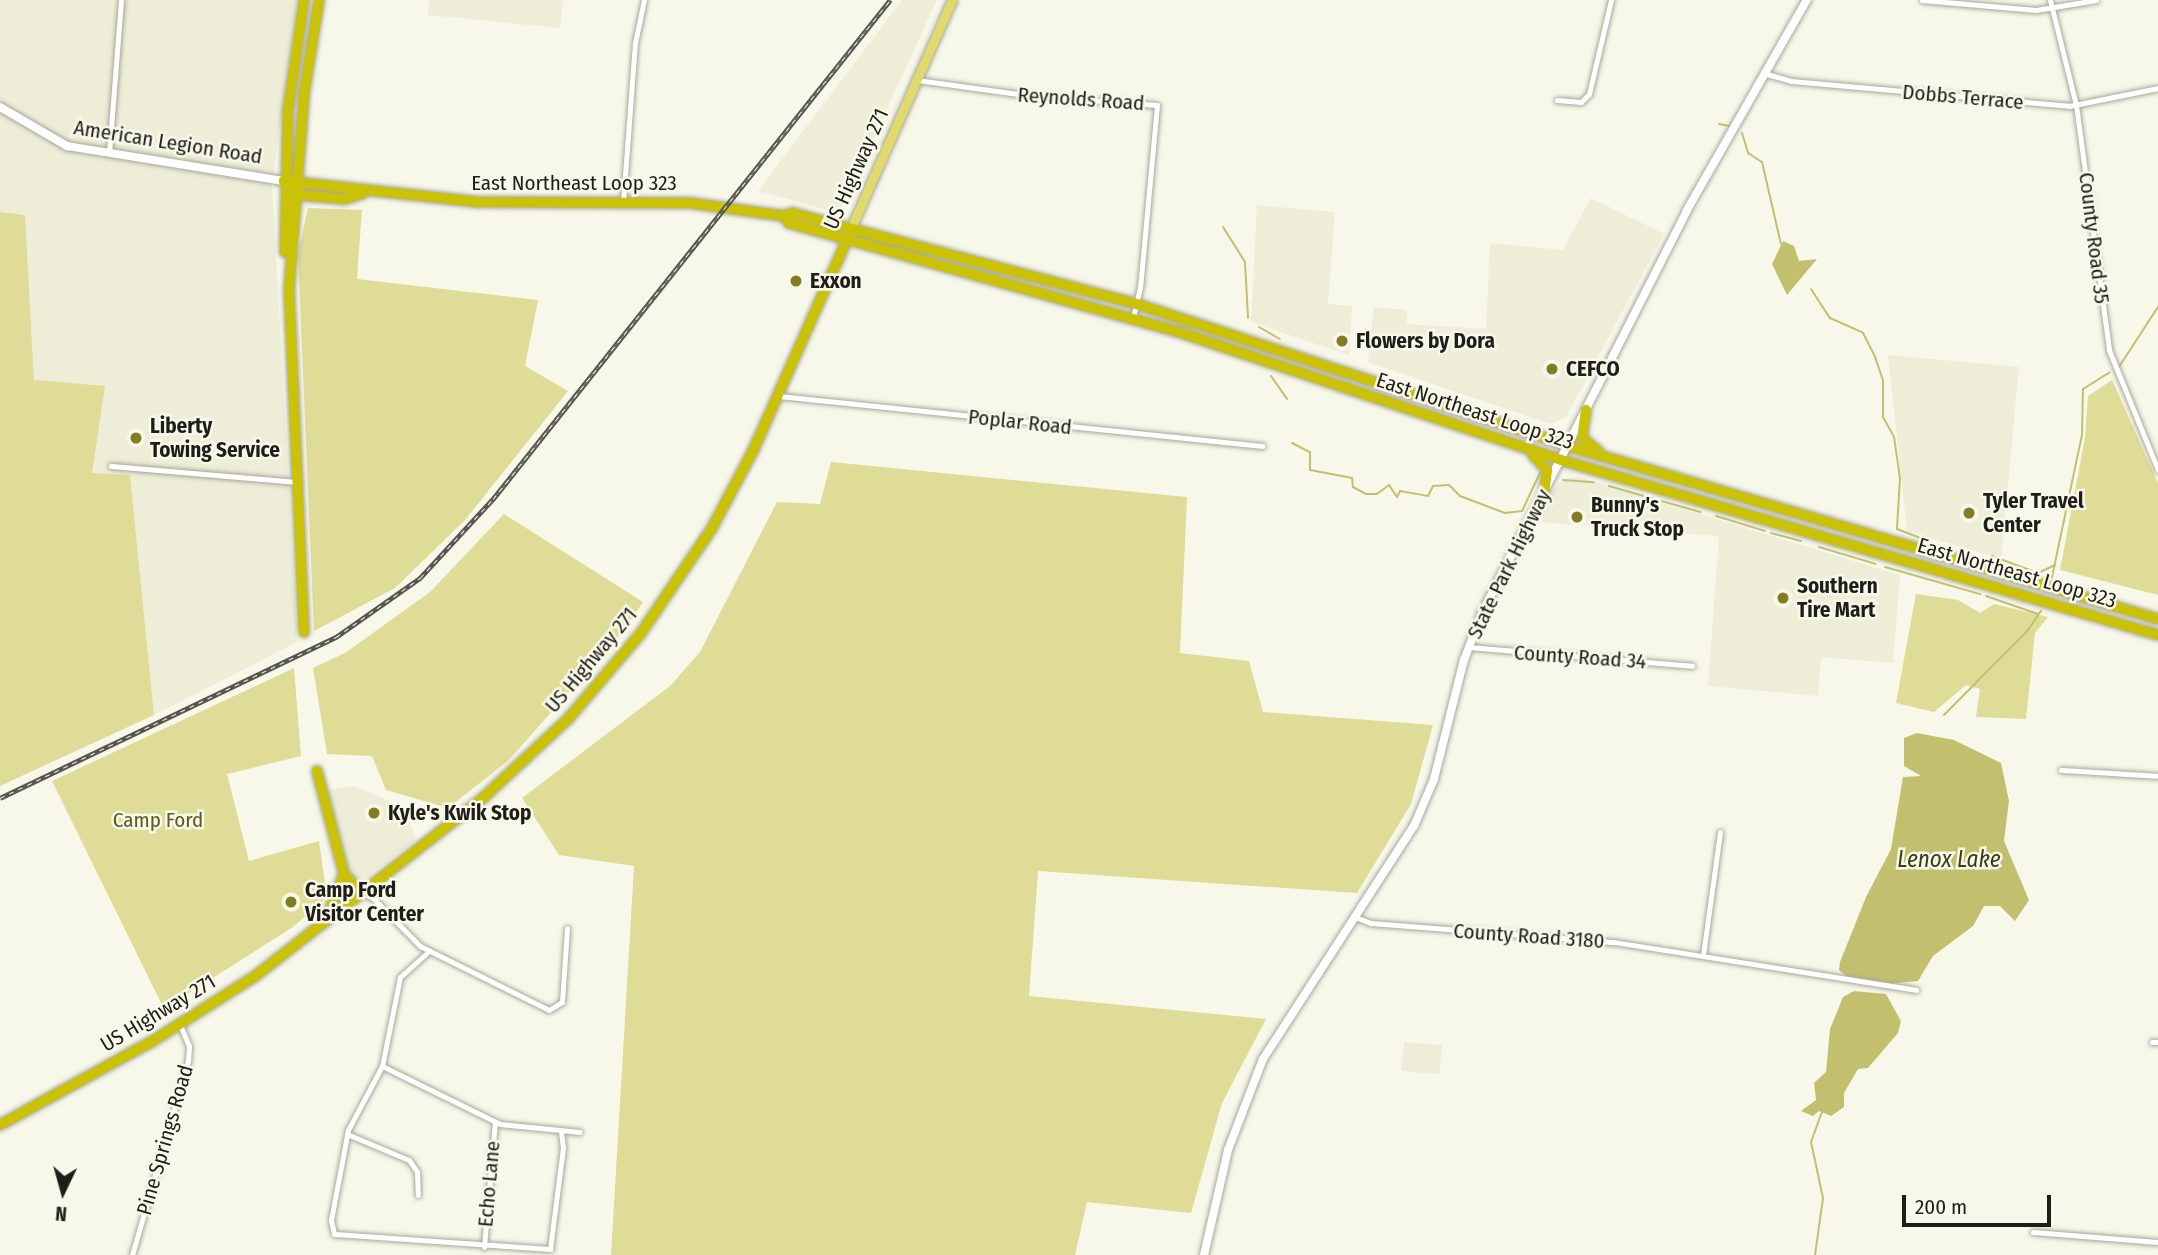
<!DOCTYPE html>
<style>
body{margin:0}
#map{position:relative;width:2158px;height:1255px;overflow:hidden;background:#f8f8ea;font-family:"Fira Sans Condensed",sans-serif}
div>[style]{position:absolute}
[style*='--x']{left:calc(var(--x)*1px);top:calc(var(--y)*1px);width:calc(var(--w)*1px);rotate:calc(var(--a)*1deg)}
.built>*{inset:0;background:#ededd8;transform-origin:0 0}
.green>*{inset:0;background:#dedc96}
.water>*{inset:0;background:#c2c06f}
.stream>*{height:2px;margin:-1px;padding:0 1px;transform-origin:1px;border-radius:1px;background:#c2c06f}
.roads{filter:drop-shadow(0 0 2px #a8a89b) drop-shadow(0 0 2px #a8a89b)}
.street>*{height:5px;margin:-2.5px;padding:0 2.5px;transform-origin:2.5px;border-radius:2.5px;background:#fff}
.secondary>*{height:8px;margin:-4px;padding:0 4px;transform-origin:4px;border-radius:4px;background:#fff}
.primary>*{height:9px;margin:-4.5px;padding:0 4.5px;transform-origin:4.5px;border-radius:4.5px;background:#dfda6b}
.highway>*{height:10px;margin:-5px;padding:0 5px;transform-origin:5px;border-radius:5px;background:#c9c208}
.rail>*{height:4.5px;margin-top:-2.25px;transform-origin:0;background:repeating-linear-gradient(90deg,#f8f8ea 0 5px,#57574f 0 10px);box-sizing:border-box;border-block:2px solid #57574f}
.dots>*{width:19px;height:19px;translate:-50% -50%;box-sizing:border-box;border:4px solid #f8f8ea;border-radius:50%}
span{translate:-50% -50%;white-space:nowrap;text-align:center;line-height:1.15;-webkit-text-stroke:5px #f8f8ea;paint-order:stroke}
.street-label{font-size:21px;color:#1e1e19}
.poi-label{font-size:21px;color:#1e1e19;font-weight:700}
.left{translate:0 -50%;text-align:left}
.park-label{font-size:21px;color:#5c5a1e}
.water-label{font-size:23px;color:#3c3b18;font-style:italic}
.north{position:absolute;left:28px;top:1157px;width:70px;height:70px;-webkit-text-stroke:5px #f8f8ea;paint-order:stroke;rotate:185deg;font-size:19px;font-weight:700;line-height:28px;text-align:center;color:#1e1e19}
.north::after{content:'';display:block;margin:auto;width:24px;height:32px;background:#1e1e19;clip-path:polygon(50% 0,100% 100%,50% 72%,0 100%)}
.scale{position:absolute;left:1902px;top:1195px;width:149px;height:32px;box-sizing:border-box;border:4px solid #1e1e19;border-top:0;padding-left:9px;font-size:21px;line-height:24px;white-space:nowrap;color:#1e1e19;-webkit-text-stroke:5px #f8f8ea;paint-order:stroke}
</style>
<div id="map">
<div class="built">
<div style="clip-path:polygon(0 0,297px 0,272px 183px,297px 642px,154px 715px,130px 475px,92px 473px,93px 459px,34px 381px,25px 215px,0 212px)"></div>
<div style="clip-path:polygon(429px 0,563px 0,560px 28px,428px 15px)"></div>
<div style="clip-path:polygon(902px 0,937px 0,839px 213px,758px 191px)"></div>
<div style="clip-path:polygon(1591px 198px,1664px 234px,1566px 417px,1550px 424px,1368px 362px,1374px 307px,1407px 310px,1407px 324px,1486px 329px,1490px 243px,1563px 250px)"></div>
<div style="clip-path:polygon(1257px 205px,1335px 212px,1328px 304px,1352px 306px,1349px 355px,1251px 322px)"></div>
<div style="clip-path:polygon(1888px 355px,2019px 367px,2001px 559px,1907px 531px)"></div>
<div style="clip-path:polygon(1579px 477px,1900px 575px,1893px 663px,1821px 657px,1818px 696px,1708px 686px,1719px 536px,1537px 522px,1555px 487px,1567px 478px)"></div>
<div style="clip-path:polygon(354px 786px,404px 807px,416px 840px,361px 881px,349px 872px,325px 790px)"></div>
<div style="left:1404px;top:1042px;width:38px;height:29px;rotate:5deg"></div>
</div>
<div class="green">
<div style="clip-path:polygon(308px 208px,362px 210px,357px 279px,538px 300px,525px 366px,568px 391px,465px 520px,395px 588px,314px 631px,298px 254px)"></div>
<div style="clip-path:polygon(0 212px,25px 215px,34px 380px,105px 386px,92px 473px,130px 475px,154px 715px,0 786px)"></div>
<div style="clip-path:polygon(2112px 380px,2158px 483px,2158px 595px,2060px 570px,2085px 438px,2088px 396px)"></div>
<div style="clip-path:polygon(831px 462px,1187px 497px,1180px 653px,1249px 661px,1263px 712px,1433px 725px,1411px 804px,1357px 893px,1038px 871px,1029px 996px,1266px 1019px,1222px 1103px,1191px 1213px,1087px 1202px,1075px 1255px,611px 1255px,634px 866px,559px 855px,522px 798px,670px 686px,700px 652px,777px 502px,820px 504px)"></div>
<div style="clip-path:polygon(504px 514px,643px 602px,623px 631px,509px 760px,448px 808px,386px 790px,372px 756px,327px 754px,313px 668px,345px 653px,430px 592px)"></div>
<div style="clip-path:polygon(1916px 594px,1958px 600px,1980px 613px,1994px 604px,2048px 617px,2035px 633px,2026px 719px,1976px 717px,1980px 689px,1966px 685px,1934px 712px,1896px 703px)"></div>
<div style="clip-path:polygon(294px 668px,301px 756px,227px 774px,249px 861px,319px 841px,327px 897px,293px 927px,164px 1009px,52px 781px)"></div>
</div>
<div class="water">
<div style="clip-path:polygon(1783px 241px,1794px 246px,1799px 261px,1817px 259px,1787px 295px,1772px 264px)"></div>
<div style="clip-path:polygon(1917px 733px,1954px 740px,2001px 763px,2009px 801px,2004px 841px,2029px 900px,2015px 921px,2000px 906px,1984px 906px,1973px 926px,1933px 956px,1918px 981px,1887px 984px,1846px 976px,1839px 970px,1840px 962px,1866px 897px,1891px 849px,1903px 777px,1921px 776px,1904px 766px,1904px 738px)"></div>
<div style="clip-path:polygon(1854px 991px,1886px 994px,1901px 1021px,1898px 1033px,1868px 1068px,1858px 1069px,1844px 1093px,1844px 1107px,1831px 1116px,1819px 1111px,1813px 1116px,1801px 1111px,1816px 1100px,1814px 1083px,1826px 1072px,1830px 1029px,1843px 997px)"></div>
</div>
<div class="stream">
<div style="--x:1719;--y:124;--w:10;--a:11"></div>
<div style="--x:1742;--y:133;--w:21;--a:73"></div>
<div style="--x:1748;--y:153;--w:17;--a:33"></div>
<div style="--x:1762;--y:162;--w:84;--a:77"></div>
<div style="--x:1223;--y:227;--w:41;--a:57.8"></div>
<div style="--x:1245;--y:262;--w:56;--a:86.9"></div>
<div style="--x:1811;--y:289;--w:35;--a:57"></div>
<div style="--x:1830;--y:318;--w:36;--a:24"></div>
<div style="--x:1863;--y:333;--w:27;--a:63"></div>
<div style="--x:1875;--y:357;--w:24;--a:71"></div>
<div style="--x:1883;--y:380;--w:37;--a:90"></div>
<div style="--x:1883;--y:417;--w:23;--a:61"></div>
<div style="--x:1894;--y:437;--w:41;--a:81.7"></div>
<div style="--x:1900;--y:478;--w:51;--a:93.4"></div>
<div style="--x:1897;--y:529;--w:25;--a:21"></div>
<div style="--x:1259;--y:327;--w:24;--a:30"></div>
<div style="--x:2119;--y:367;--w:72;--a:-57"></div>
<div style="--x:1271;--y:376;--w:28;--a:55"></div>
<div style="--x:1292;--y:443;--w:20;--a:27"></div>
<div style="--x:1310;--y:452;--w:18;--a:90"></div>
<div style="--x:1310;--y:470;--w:43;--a:10.8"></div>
<div style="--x:1352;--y:478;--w:9;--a:84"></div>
<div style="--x:1353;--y:487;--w:15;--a:28"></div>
<div style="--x:1366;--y:494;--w:11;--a:0"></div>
<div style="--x:1377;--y:494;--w:15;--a:-37"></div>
<div style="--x:1389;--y:485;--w:14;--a:56"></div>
<div style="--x:1397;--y:497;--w:7;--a:-63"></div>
<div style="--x:1400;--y:491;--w:28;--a:10"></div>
<div style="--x:1428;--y:496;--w:11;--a:-63"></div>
<div style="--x:1433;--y:486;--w:16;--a:-4"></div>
<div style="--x:1449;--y:485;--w:16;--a:45"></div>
<div style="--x:1460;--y:496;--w:48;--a:20.7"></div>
<div style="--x:1505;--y:513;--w:17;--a:-7"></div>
<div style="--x:1522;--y:511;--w:42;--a:-64.7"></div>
<div style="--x:1563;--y:480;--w:31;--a:4"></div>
<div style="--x:1609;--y:486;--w:95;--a:15.9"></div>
<div style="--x:1716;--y:516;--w:51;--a:17"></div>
<div style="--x:1771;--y:533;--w:31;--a:15"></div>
<div style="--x:1819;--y:547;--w:59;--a:16.6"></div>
<div style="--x:1992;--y:556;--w:49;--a:20.3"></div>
<div style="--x:2038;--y:573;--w:19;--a:-25"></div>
<div style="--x:1885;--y:567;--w:99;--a:15.9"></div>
<div style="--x:2052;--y:577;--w:145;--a:-78.1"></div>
<div style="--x:2082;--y:435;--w:46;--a:-88.8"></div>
<div style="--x:2083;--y:389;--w:31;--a:-32"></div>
<div style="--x:1986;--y:596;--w:55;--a:19.1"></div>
<div style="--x:1944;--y:715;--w:120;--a:-45.3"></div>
<div style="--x:2028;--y:630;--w:23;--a:-56"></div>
<div style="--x:1815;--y:1255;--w:58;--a:-82"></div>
<div style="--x:1823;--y:1198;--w:57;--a:-102.1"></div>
<div style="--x:1811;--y:1142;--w:35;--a:-70"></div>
</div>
<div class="roads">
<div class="street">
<div style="--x:1922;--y:0;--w:114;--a:5"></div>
<div style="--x:2036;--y:10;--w:61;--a:-9.5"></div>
<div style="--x:2050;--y:0;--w:108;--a:76.1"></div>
<div style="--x:2076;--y:105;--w:247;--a:82.3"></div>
<div style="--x:2109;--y:350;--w:130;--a:67.8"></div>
<div style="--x:1767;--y:74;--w:25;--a:16"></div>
<div style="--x:1791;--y:81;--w:279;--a:5.1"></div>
<div style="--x:2069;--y:106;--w:91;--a:-11.4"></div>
<div style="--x:917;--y:80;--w:117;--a:7.9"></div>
<div style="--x:1033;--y:96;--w:124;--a:4.2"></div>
<div style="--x:1157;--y:105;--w:183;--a:95.3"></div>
<div style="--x:1140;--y:287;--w:32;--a:103"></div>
<div style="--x:1557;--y:100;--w:24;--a:5"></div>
<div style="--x:1581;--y:102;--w:11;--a:-45"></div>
<div style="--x:1589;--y:94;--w:97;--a:-76.8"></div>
<div style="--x:109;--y:153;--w:153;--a:-85.5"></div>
<div style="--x:623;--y:202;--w:159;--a:-85.7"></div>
<div style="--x:635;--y:43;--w:44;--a:-78.2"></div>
<div style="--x:779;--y:396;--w:486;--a:5.9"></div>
<div style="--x:111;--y:466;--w:187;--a:4.9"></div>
<div style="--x:1468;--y:647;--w:225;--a:4.8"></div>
<div style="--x:2061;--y:770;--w:97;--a:3.5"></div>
<div style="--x:362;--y:893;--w:12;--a:24"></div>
<div style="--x:373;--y:898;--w:67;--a:45.6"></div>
<div style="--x:420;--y:946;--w:144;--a:26.4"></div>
<div style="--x:549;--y:1010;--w:15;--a:-32"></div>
<div style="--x:562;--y:1002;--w:74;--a:-86.1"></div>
<div style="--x:1355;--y:917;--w:17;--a:21"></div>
<div style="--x:1371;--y:923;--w:244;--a:4.5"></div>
<div style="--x:1614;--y:942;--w:306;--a:9"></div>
<div style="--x:429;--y:951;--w:39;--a:138"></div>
<div style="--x:400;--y:977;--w:91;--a:101.4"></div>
<div style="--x:382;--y:1066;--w:72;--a:118"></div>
<div style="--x:348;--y:1130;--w:92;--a:100.7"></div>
<div style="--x:331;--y:1220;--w:14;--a:78"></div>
<div style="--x:334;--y:1234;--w:217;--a:4"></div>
<div style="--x:550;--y:1249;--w:102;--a:-82.7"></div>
<div style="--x:563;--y:1148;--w:17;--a:-97"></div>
<div style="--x:1703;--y:955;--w:124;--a:-82.1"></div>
<div style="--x:2152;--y:1042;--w:6;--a:0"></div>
<div style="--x:382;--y:1066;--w:131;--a:26.2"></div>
<div style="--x:500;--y:1124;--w:80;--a:5.7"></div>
<div style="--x:347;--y:1134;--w:67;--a:22.8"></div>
<div style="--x:409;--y:1160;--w:14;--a:56"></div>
<div style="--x:417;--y:1172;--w:23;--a:88"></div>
<div style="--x:2033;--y:1232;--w:125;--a:4.6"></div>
<div style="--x:484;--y:1247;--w:125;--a:-85"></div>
<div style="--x:132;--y:1255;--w:202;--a:-73.9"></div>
<div style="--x:188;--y:1061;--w:15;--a:-86"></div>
<div style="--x:189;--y:1046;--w:23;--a:-113"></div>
</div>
<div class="secondary">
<div style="--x:0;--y:107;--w:78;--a:30.2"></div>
<div style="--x:67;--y:146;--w:220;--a:9.2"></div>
<div style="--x:1204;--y:1255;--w:108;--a:-77.1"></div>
<div style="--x:1228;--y:1150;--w:97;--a:-69"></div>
<div style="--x:1263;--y:1059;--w:278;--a:-57.1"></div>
<div style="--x:1414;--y:826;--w:51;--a:-66.9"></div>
<div style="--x:1434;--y:779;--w:123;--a:-75.9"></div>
<div style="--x:1464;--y:660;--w:50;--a:-69"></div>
<div style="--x:1482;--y:613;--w:452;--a:-63"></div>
<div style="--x:1687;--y:210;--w:242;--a:-60.3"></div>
</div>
<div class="primary">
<div style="--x:851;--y:228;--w:249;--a:-66.1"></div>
</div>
<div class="highway">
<div style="--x:284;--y:181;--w:193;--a:6.2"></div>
<div style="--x:476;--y:202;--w:214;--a:0.3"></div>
<div style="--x:690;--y:203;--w:95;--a:7.9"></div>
<div style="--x:784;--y:216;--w:9;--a:-21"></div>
<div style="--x:792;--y:213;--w:357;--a:14.8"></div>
<div style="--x:1137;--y:304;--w:454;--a:18.2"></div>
<div style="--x:1568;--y:446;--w:615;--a:16.34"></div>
<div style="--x:284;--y:181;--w:20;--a:45"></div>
<div style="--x:298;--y:195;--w:47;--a:4.9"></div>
<div style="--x:345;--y:199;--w:19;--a:-18"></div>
<div style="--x:784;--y:216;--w:9;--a:54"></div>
<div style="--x:789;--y:223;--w:408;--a:15.6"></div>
<div style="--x:1182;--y:333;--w:400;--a:18.5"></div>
<div style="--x:1561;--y:460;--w:622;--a:16.34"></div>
<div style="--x:285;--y:252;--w:142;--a:-88.8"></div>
<div style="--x:288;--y:110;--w:111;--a:-81.7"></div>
<div style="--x:1586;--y:410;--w:28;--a:98"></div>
<div style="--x:1582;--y:438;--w:21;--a:39"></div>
<div style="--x:1533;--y:455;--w:21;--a:47"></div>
<div style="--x:1547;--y:470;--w:24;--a:97"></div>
<div style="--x:304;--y:632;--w:341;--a:-92.5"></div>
<div style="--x:289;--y:291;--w:198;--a:-85.6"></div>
<div style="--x:304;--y:94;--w:95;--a:-80.9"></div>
<div style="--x:317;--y:771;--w:106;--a:75.3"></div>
<div style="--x:344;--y:874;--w:26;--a:47"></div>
<div style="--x:325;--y:922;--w:52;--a:-68.4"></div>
<div style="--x:0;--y:1125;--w:172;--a:-28.8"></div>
<div style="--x:151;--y:1042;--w:122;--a:-32.3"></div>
<div style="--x:254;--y:977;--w:292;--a:-38"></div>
<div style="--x:484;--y:797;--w:116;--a:-42.9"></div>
<div style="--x:569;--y:718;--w:111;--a:-49.7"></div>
<div style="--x:641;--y:633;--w:127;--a:-55.9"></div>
<div style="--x:712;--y:528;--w:87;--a:-62"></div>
<div style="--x:753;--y:451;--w:236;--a:-66"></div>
</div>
</div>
<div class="rail">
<div style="--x:0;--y:798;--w:373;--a:-25.6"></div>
<div style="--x:336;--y:637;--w:103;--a:-35.1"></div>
<div style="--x:420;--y:578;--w:108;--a:-47.3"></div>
<div style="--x:493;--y:499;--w:638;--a:-51.49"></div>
</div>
<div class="dots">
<div style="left:796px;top:281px;background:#817d25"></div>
<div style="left:1342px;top:341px;background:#817d25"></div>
<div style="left:1552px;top:369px;background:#817d25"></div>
<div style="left:136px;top:438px;background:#817d25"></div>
<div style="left:1969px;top:513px;background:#817d25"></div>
<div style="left:1577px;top:517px;background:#817d25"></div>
<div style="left:1783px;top:598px;background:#817d25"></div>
<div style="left:374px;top:813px;background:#817d25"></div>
<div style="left:291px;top:902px;background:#817d25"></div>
</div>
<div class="street-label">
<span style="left:1963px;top:97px;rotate:5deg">Dobbs Terrace</span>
<span style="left:1081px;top:99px;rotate:4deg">Reynolds Road</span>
<span style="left:168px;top:142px;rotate:9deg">American Legion Road</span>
<span style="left:856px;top:169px;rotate:-66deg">US Highway 271</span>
<span style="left:574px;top:183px">East Northeast Loop 323</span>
<span style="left:2094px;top:238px;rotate:83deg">County Road 35</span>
<span style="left:1475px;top:411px;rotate:18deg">East Northeast Loop 323</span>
<span style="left:1020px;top:422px;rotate:6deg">Poplar Road</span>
<span style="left:1509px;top:564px;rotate:-64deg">State Park Highway</span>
<span style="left:2017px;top:573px;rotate:16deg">East Northeast Loop 323</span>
<span style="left:1580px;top:657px;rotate:4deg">County Road 34</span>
<span style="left:591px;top:660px;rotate:-50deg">US Highway 271</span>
<span style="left:1529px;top:936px;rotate:4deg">County Road 3180</span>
<span style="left:158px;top:1013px;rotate:-31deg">US Highway 271</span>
<span style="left:165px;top:1140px;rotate:-74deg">Pine Springs Road</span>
<span style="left:489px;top:1184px;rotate:-85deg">Echo Lane</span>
</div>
<div class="poi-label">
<span class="left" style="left:810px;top:281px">Exxon</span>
<span class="left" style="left:1356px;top:341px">Flowers by Dora</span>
<span class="left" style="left:1566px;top:369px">CEFCO</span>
<span class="left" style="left:150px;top:438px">Liberty<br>Towing Service</span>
<span class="left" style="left:1983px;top:513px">Tyler Travel<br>Center</span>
<span class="left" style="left:1591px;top:517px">Bunny's<br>Truck Stop</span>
<span class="left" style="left:1797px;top:598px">Southern<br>Tire Mart</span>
<span class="left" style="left:388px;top:813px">Kyle's Kwik Stop</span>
<span class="left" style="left:305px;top:902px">Camp Ford<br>Visitor Center</span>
</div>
<div class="park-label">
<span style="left:158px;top:820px">Camp Ford</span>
</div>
<div class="water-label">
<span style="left:1949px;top:859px">Lenox Lake</span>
</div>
<div class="north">N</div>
<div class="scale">200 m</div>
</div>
